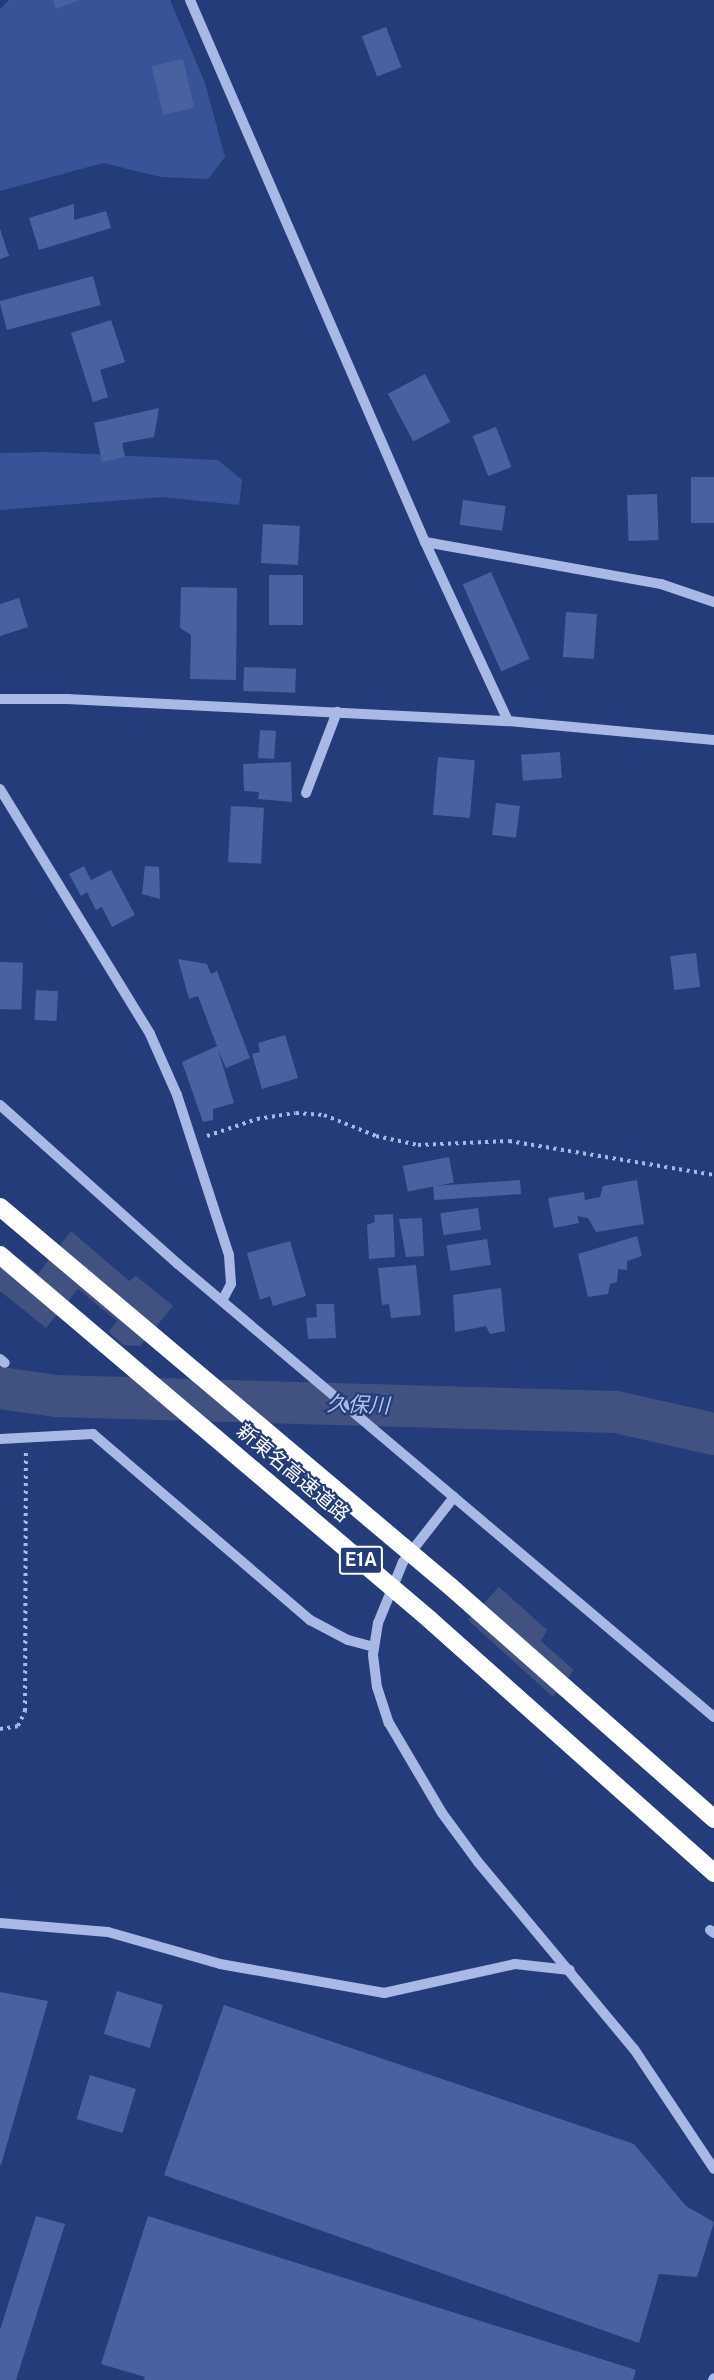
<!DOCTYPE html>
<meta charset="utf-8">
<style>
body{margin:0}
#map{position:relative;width:714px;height:2380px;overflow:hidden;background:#243c7a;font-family:"Public Sans","Noto Sans JP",sans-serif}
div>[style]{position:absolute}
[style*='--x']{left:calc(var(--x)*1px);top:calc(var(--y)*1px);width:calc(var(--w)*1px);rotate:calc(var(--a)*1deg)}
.green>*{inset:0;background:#385398}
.water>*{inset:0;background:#415281}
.river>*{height:42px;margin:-21px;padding:0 21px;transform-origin:21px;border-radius:21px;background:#415281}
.building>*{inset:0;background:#4862a1;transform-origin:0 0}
.path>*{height:4px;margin-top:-2px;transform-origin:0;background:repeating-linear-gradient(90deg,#a7b9e4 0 3px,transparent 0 7.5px)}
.minor>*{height:10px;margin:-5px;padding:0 5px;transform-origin:5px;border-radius:5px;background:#a7b9e4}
.highway>*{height:18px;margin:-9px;padding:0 9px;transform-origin:9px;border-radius:9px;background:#fff}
span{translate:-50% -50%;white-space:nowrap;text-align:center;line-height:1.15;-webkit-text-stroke:4.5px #243c7a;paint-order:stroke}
.shield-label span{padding:2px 4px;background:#243c7a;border:2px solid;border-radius:4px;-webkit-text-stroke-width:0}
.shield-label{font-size:18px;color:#fff;font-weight:700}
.street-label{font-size:20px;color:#fff}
.water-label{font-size:21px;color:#b2c3ec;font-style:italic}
</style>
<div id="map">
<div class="green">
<div style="clip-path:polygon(9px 0,170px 0,205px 83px,225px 157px,208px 179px,161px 177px,103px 163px,0 191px,0 9px)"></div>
<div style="clip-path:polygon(46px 452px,218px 460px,242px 480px,239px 505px,162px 497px,0 510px,0 453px)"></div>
</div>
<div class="water">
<div style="clip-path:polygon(71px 1231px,129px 1281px,136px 1276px,173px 1306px,140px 1346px,123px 1345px,109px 1332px,117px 1321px,78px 1289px,46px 1328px,0 1291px,0 1249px,3px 1245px,38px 1274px)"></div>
<div style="clip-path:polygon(499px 1587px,547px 1630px,541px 1641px,574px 1670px,553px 1697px,468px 1620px)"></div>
</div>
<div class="river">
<div style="--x:0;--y:1388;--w:57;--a:8.1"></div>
<div style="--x:56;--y:1396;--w:560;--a:1.64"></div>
<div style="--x:616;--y:1412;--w:100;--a:12.7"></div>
</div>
<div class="building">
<div style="clip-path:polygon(53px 0,80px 0,56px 9px)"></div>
<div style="left:386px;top:27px;width:43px;height:26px;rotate:69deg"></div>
<div style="left:183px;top:59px;width:50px;height:32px;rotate:77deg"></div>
<div style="clip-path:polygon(74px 204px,74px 220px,106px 211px,111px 228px,39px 250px,29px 218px)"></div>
<div style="clip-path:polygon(0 229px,9px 256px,0 259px)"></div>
<div style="left:93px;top:276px;width:30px;height:97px;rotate:75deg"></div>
<div style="clip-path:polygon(111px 320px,125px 362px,100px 370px,108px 397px,93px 402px,71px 333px)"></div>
<div style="left:425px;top:374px;width:54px;height:42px;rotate:62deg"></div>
<div style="clip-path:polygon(159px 408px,154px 437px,122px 443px,125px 457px,102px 462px,94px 423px)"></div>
<div style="left:496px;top:427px;width:43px;height:25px;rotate:69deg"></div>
<div style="left:714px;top:477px;width:46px;height:23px;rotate:90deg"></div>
<div style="left:657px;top:494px;width:46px;height:30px;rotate:88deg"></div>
<div style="left:463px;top:500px;width:43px;height:25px;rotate:8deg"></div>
<div style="left:263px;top:524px;width:37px;height:39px;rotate:3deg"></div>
<div style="left:491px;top:572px;width:95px;height:31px;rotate:66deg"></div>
<div style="left:303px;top:575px;width:50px;height:34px;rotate:90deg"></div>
<div style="clip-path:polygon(181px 587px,237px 588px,236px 680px,190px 679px,191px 635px,180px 628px)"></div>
<div style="clip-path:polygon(19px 598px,28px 627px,0 636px,0 604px)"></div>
<div style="left:566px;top:612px;width:31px;height:45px;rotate:4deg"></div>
<div style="left:244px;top:667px;width:52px;height:24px;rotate:2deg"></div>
<div style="left:260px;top:730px;width:16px;height:28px;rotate:4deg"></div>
<div style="left:560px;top:752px;width:26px;height:39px;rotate:86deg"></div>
<div style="left:438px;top:757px;width:37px;height:58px;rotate:5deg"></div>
<div style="clip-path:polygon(291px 762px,292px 802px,258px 799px,259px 792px,244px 791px,243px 764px)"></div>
<div style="left:496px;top:803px;width:24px;height:32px;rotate:7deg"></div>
<div style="left:231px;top:806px;width:33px;height:56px;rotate:3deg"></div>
<div style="clip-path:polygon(84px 866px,91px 880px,111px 870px,135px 915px,112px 927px,102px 907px,96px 910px,87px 892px,81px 896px,69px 874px)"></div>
<div style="clip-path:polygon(145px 866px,159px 867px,160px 899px,142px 894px)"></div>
<div style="left:696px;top:953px;width:34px;height:26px;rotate:83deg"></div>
<div style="clip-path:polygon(178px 959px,207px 964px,211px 974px,217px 971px,250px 1058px,226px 1068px,218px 1050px,234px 1103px,213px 1109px,213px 1120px,203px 1122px,182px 1062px,217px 1046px,198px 996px,189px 999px)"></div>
<div style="left:0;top:962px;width:23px;height:47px;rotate:2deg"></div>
<div style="left:36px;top:990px;width:22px;height:30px;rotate:3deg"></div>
<div style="clip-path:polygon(285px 1035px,298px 1078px,262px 1089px,252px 1054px,260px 1052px,258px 1043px)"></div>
<div style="left:449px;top:1157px;width:26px;height:47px;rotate:79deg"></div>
<div style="left:520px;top:1180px;width:14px;height:87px;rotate:86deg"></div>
<div style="clip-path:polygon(637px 1180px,644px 1224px,596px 1232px,588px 1218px,577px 1216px,579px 1223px,554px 1228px,548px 1198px,584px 1192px,585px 1200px,600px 1197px,603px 1186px)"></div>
<div style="left:478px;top:1208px;width:22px;height:38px;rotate:82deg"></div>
<div style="clip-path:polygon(393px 1214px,395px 1257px,369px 1259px,367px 1225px,375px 1222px,374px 1215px)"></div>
<div style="clip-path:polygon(422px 1218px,424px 1256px,406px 1257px,399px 1219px)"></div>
<div style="clip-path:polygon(637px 1236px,642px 1256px,627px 1261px,627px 1270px,618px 1269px,617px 1282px,610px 1284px,608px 1294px,588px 1297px,578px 1254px)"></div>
<div style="left:487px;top:1239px;width:26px;height:41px;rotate:81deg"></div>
<div style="clip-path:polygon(290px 1241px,306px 1296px,273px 1306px,270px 1296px,260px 1300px,247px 1253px)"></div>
<div style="clip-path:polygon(416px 1265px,421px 1315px,391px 1318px,389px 1304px,382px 1305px,378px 1268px)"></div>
<div style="clip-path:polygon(501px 1288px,505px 1331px,490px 1334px,486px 1326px,455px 1332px,453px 1295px)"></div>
<div style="clip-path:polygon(316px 1304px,334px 1304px,336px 1338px,308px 1339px,306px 1318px,317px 1317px)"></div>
<div style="left:117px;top:1991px;width:48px;height:45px;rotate:17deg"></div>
<div style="clip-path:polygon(0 1992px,48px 2001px,1px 2165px,0 2165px)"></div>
<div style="clip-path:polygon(224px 2005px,634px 2144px,686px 2206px,714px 2222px,697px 2277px,659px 2274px,639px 2343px,164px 2175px)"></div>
<div style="left:90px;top:2075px;width:48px;height:46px;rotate:17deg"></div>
<div style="clip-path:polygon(36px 2216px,65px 2224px,16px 2380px,0 2380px,0 2330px)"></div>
<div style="clip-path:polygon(148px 2216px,636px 2370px,633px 2380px,144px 2380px,145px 2377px,101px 2364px)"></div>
</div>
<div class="path">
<div style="--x:207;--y:1136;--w:53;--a:-18.8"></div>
<div style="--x:257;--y:1119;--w:39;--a:-9"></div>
<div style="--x:296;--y:1113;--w:28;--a:4"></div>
<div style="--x:324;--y:1115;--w:56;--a:22"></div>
<div style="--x:376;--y:1136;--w:43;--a:12.1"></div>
<div style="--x:418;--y:1145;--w:91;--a:-2.5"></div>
<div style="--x:509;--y:1141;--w:208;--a:9.4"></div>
<div style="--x:0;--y:1729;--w:18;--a:-9"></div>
<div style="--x:18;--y:1726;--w:17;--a:-65"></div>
<div style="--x:25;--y:1711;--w:259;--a:-89.8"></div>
</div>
<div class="minor">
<div style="--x:190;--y:0;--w:591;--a:66.56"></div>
<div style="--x:425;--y:542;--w:197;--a:65.1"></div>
<div style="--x:425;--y:542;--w:240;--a:10.1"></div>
<div style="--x:661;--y:584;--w:56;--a:18.8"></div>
<div style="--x:0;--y:699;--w:67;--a:0"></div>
<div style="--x:67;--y:699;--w:442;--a:2.9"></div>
<div style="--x:508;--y:721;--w:207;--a:5.3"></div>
<div style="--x:0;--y:789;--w:287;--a:58.5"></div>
<div style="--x:150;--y:1034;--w:67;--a:66.1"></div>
<div style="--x:177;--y:1095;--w:168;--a:72"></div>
<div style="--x:229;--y:1255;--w:29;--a:86"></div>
<div style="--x:231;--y:1284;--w:19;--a:118"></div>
<div style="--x:306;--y:793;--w:87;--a:-69.1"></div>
<div style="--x:0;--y:1105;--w:239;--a:41.8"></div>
<div style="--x:178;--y:1264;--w:702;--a:40.2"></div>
<div style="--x:0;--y:1359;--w:6;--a:39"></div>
<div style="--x:0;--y:1439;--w:93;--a:-3.1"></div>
<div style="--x:93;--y:1434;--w:286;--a:40.6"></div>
<div style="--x:310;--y:1620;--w:43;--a:27.8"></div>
<div style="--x:348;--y:1640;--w:27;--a:15"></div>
<div style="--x:454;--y:1497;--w:83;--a:128.1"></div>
<div style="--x:403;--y:1562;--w:66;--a:112.3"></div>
<div style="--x:378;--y:1623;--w:32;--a:99"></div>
<div style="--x:373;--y:1655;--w:32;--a:83"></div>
<div style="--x:377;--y:1687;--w:38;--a:72"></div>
<div style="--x:389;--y:1723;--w:104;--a:59.5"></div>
<div style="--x:442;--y:1813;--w:61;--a:53.7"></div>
<div style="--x:478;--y:1862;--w:244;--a:50.2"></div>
<div style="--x:634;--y:2049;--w:144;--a:56.3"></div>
<div style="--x:0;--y:1923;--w:108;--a:4.8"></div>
<div style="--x:108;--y:1932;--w:116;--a:15.9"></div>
<div style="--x:220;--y:1964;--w:167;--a:10"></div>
<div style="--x:384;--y:1993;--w:134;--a:-12.5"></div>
<div style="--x:515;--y:1964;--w:55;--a:6.2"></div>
<div style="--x:710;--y:1930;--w:5;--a:37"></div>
<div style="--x:713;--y:2380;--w:2;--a:-63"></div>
</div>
<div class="highway">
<div style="--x:0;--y:1207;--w:590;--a:40.12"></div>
<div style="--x:451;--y:1587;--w:351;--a:41.4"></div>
<div style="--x:0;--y:1255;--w:563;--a:40.31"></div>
<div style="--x:429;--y:1619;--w:382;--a:41.7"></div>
</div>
<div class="shield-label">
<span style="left:361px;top:1560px">E1A</span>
</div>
<div class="street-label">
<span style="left:293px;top:1473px;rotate:40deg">新東名高速道路</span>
</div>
<div class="water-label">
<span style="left:358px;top:1405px;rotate:2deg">久保川</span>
</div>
</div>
